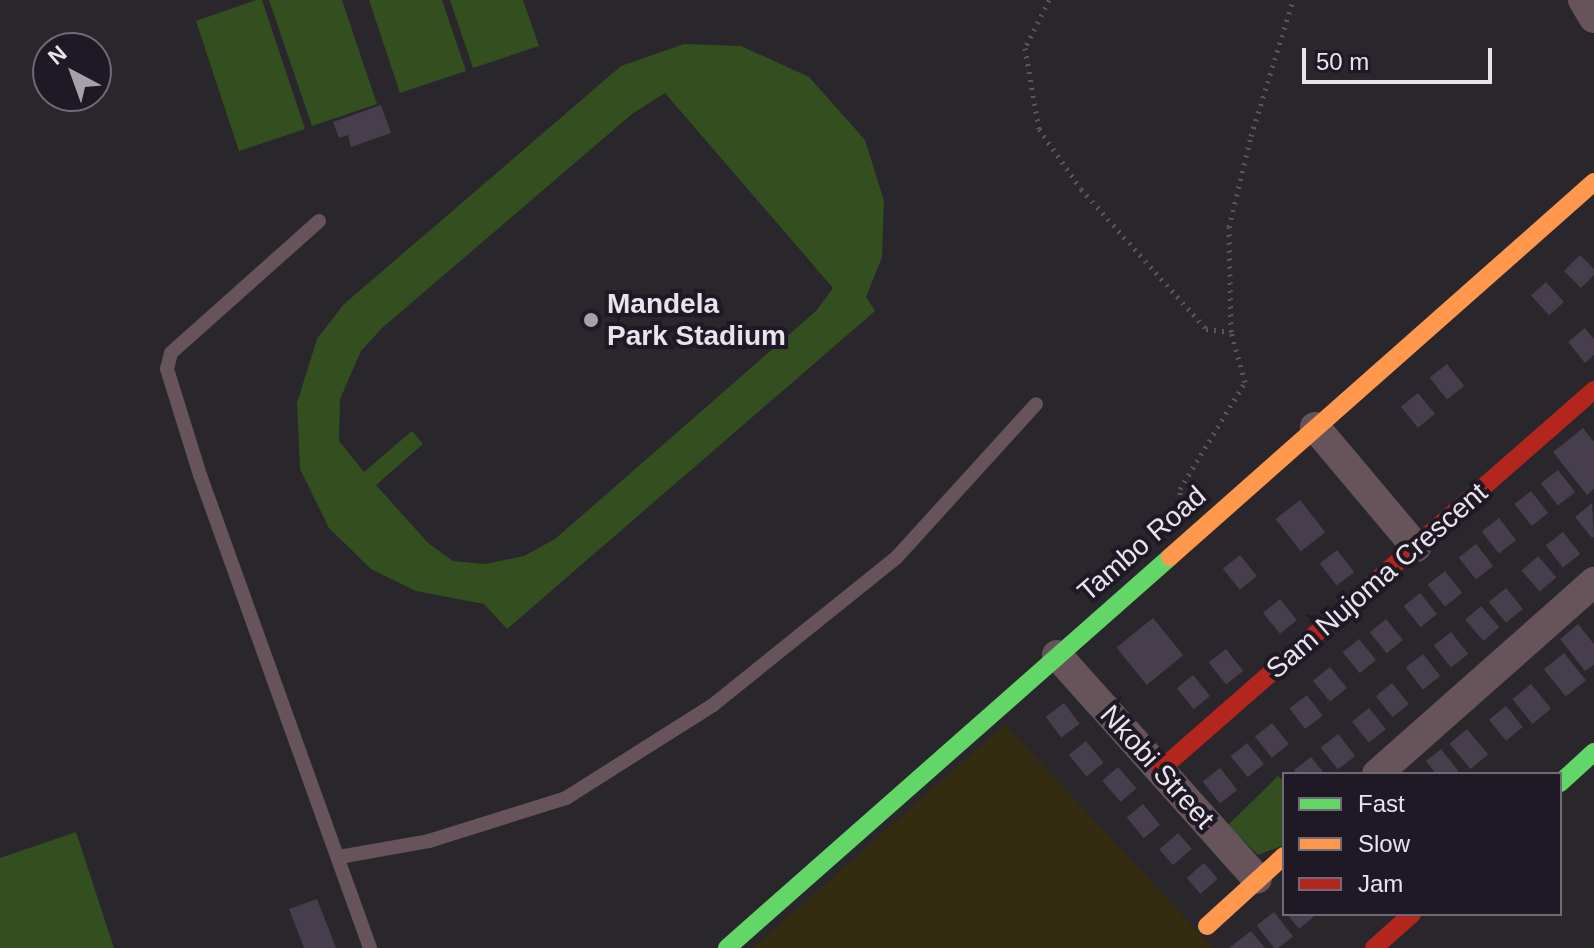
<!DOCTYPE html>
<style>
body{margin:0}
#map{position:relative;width:1594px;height:948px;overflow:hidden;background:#29262c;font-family:Helvetica,sans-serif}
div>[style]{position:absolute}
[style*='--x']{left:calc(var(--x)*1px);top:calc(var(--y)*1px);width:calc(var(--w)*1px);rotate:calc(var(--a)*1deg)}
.green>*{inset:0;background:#334f1f}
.sand>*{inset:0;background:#332c10}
.building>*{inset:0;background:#463d4d;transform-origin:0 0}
.path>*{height:5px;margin-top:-2.5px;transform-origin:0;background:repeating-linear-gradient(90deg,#5f5258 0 2px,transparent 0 8px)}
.lane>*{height:14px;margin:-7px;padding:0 7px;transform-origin:7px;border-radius:7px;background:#66545a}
.street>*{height:30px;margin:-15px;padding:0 15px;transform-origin:15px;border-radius:15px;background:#66545a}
.fast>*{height:18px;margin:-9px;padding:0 9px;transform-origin:9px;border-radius:9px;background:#63d668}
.slow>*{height:18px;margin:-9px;padding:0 9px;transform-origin:9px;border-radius:9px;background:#ff974d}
.jam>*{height:18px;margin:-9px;padding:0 9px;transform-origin:9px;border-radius:9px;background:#b3261e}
.dots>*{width:22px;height:22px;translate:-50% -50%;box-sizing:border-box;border:4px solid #1f1926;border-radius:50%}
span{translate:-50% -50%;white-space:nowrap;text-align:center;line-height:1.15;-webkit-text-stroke:8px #1f1926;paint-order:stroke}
.poi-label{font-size:28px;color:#e8e4ed;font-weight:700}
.left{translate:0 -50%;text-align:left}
.street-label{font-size:28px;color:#e8e4ed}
.legend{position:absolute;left:1282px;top:772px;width:280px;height:144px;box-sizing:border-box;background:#1f1926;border:2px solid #6f6a76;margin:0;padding:10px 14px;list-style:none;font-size:24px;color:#e8e4ed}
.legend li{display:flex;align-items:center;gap:16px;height:40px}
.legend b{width:40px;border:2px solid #6f6a76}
.north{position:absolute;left:32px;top:32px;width:80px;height:80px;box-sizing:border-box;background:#1f1926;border:2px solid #6f6a76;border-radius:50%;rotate:319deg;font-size:22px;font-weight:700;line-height:32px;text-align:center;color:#e8e4ed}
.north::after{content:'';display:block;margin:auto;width:28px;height:36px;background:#a5a2a9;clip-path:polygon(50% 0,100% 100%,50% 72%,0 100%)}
.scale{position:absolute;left:1302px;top:48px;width:190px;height:36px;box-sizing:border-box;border:4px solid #e8e4ed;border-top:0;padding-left:10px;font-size:24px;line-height:28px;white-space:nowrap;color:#e8e4ed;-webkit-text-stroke:6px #1f1926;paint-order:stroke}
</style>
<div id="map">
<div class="green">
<div style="clip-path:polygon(256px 0,262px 0,305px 129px,239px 151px,196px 21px)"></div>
<div style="clip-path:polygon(269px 0,342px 0,377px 104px,312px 126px)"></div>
<div style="clip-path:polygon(369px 0,442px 0,466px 71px,400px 93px)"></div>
<div style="clip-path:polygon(450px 0,523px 0,539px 46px,473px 68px)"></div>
<div style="clip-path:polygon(evenodd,684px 44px,741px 46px,809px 77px,865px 140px,884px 201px,882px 257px,866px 297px,875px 311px,507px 629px,484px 604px,416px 591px,371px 569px,329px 528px,300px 469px,297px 403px,317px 339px,343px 305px,621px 66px,684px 44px,665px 93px,833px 288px,816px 311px,555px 539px,524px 556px,485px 564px,453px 561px,428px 543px,376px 485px,423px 444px,412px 431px,364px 472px,339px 441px,340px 399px,361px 351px,382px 328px,632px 114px,665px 93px)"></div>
<div style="clip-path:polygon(1278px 776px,1284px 782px,1284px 845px,1258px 855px,1228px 825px)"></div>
<div style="clip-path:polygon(76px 832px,114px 948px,0 948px,0 858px)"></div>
</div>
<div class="sand">
<div style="clip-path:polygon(1005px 724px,1213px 948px,753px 948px)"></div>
</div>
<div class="building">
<div style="clip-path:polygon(381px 105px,391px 133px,351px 147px,348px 135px,339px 138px,333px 122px)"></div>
<div style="clip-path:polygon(1580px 255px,1594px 269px,1594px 275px,1581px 288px,1564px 271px)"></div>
<div style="left:1546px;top:282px;width:27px;height:20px;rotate:48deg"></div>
<div style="clip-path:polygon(1585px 328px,1594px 339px,1594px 355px,1585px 363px,1568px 342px)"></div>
<div style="left:1447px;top:364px;width:28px;height:22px;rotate:52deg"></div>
<div style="left:1418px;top:393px;width:27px;height:22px;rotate:51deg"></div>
<div style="clip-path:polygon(1583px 428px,1594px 442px,1594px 489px,1587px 495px,1553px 452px)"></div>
<div style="left:1558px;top:470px;width:28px;height:22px;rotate:52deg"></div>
<div style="left:1531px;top:491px;width:28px;height:21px;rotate:52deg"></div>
<div style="left:1300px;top:500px;width:41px;height:31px;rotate:52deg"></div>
<div style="clip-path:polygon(1592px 503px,1594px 537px,1592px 538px,1575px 517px)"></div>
<div style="left:1499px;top:518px;width:28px;height:22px;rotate:52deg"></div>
<div style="left:1563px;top:532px;width:28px;height:22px;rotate:52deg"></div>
<div style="left:1476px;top:544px;width:28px;height:22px;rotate:52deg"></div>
<div style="left:1337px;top:550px;width:28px;height:22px;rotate:52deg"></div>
<div style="left:1240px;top:555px;width:27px;height:22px;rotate:51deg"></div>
<div style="left:1538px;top:556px;width:28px;height:22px;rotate:49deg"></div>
<div style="left:1445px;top:571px;width:28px;height:22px;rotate:52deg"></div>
<div style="left:1506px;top:588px;width:27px;height:22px;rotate:51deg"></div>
<div style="left:1420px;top:593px;width:27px;height:21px;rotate:51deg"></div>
<div style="left:1280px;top:599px;width:27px;height:22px;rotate:51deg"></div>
<div style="left:1481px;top:606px;width:28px;height:21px;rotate:49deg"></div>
<div style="left:1153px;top:618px;width:48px;height:47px;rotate:51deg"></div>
<div style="left:1386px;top:619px;width:27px;height:21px;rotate:51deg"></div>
<div style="clip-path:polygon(1578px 624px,1594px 644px,1594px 665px,1585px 671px,1560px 639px)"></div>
<div style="left:1451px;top:632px;width:28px;height:22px;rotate:52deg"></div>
<div style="left:1359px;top:639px;width:27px;height:21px;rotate:51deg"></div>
<div style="left:1226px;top:649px;width:28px;height:22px;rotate:52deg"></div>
<div style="left:1564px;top:653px;width:35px;height:26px;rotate:51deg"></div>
<div style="left:1423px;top:654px;width:28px;height:22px;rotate:52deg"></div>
<div style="left:1330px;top:667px;width:27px;height:22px;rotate:51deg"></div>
<div style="left:1193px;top:675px;width:27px;height:21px;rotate:51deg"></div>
<div style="left:1392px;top:683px;width:27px;height:21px;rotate:51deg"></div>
<div style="left:1531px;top:684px;width:32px;height:24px;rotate:51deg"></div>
<div style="left:1307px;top:695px;width:26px;height:22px;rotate:53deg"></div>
<div style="left:1064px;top:703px;width:26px;height:23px;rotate:53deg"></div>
<div style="left:1506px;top:706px;width:27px;height:22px;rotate:51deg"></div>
<div style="left:1369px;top:708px;width:27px;height:22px;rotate:51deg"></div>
<div style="left:1272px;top:723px;width:27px;height:22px;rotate:51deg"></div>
<div style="left:1467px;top:729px;width:33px;height:23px;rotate:50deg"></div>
<div style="left:1338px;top:734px;width:28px;height:22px;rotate:52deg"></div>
<div style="left:1086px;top:741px;width:28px;height:22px;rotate:51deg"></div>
<div style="left:1247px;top:743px;width:27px;height:21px;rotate:51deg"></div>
<div style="clip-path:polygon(1441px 749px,1460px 773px,1458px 774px,1436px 774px,1426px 761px)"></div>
<div style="clip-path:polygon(1311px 757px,1325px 774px,1297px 774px,1294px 770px)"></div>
<div style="left:1118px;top:767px;width:28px;height:21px;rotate:49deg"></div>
<div style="left:1220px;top:768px;width:28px;height:22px;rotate:52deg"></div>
<div style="left:1143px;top:804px;width:27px;height:21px;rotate:51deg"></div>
<div style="left:1178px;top:833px;width:21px;height:25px;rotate:49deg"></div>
<div style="left:1204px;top:863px;width:21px;height:23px;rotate:49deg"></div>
<div style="clip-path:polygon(317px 899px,336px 948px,304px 948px,289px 909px)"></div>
<div style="left:1274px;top:912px;width:31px;height:22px;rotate:52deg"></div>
<div style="clip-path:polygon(1287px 914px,1317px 914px,1299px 929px)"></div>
<div style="clip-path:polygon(1251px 931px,1265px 948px,1229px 948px)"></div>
</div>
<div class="path">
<div style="--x:1049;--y:0;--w:54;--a:116.6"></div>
<div style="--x:1025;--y:48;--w:82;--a:80.2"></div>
<div style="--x:1039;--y:129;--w:73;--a:55"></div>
<div style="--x:1081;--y:189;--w:188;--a:48.2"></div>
<div style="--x:1206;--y:329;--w:25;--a:7"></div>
<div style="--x:1180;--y:502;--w:13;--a:-90"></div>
<div style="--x:1180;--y:489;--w:125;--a:-58.7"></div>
<div style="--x:1245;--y:382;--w:52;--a:-105.6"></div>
<div style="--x:1231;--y:332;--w:105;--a:-91.1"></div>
<div style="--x:1229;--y:227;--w:94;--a:-76.4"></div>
<div style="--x:1251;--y:136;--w:142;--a:-72.8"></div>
</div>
<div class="lane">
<div style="--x:319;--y:221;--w:198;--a:138.3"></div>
<div style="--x:171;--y:353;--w:16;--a:104"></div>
<div style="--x:167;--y:369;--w:111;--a:72.7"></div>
<div style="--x:200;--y:475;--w:503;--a:70.23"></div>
<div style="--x:339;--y:857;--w:91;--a:-10.1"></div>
<div style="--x:429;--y:841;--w:144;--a:-17.4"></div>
<div style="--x:566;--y:798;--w:174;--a:-32.3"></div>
<div style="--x:713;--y:705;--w:235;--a:-38.8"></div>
<div style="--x:896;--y:558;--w:208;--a:-47.7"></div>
</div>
<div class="street">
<div style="--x:1583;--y:0;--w:21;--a:59"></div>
<div style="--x:1315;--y:427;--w:157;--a:49.9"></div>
<div style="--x:1057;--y:655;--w:300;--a:48.2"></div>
<div style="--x:1377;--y:774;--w:290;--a:-41.5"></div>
</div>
<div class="fast">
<div style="--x:1560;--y:783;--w:46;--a:-42.4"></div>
<div style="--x:727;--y:948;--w:591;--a:-41.43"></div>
</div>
<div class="slow">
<div style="--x:1170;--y:557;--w:566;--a:-41.49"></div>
<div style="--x:1207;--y:926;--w:104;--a:-42.3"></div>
</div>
<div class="jam">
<div style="--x:1160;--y:770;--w:577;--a:-41.2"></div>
<div style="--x:1374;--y:948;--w:51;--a:-41.8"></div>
</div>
<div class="dots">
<div style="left:591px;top:320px;background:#a5a2a9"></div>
</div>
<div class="poi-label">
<span class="left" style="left:607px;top:320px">Mandela<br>Park Stadium</span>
</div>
<div class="street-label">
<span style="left:1142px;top:544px;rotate:-41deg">Tambo Road</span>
<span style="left:1377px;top:581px;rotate:-41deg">Sam Nujoma Crescent</span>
<span style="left:1157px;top:767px;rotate:48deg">Nkobi Street</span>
</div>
<ul class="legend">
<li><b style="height:10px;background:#63d668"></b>Fast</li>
<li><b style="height:10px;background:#ff974d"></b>Slow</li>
<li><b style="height:10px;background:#b3261e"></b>Jam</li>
</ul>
<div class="north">N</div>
<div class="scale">50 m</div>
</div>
